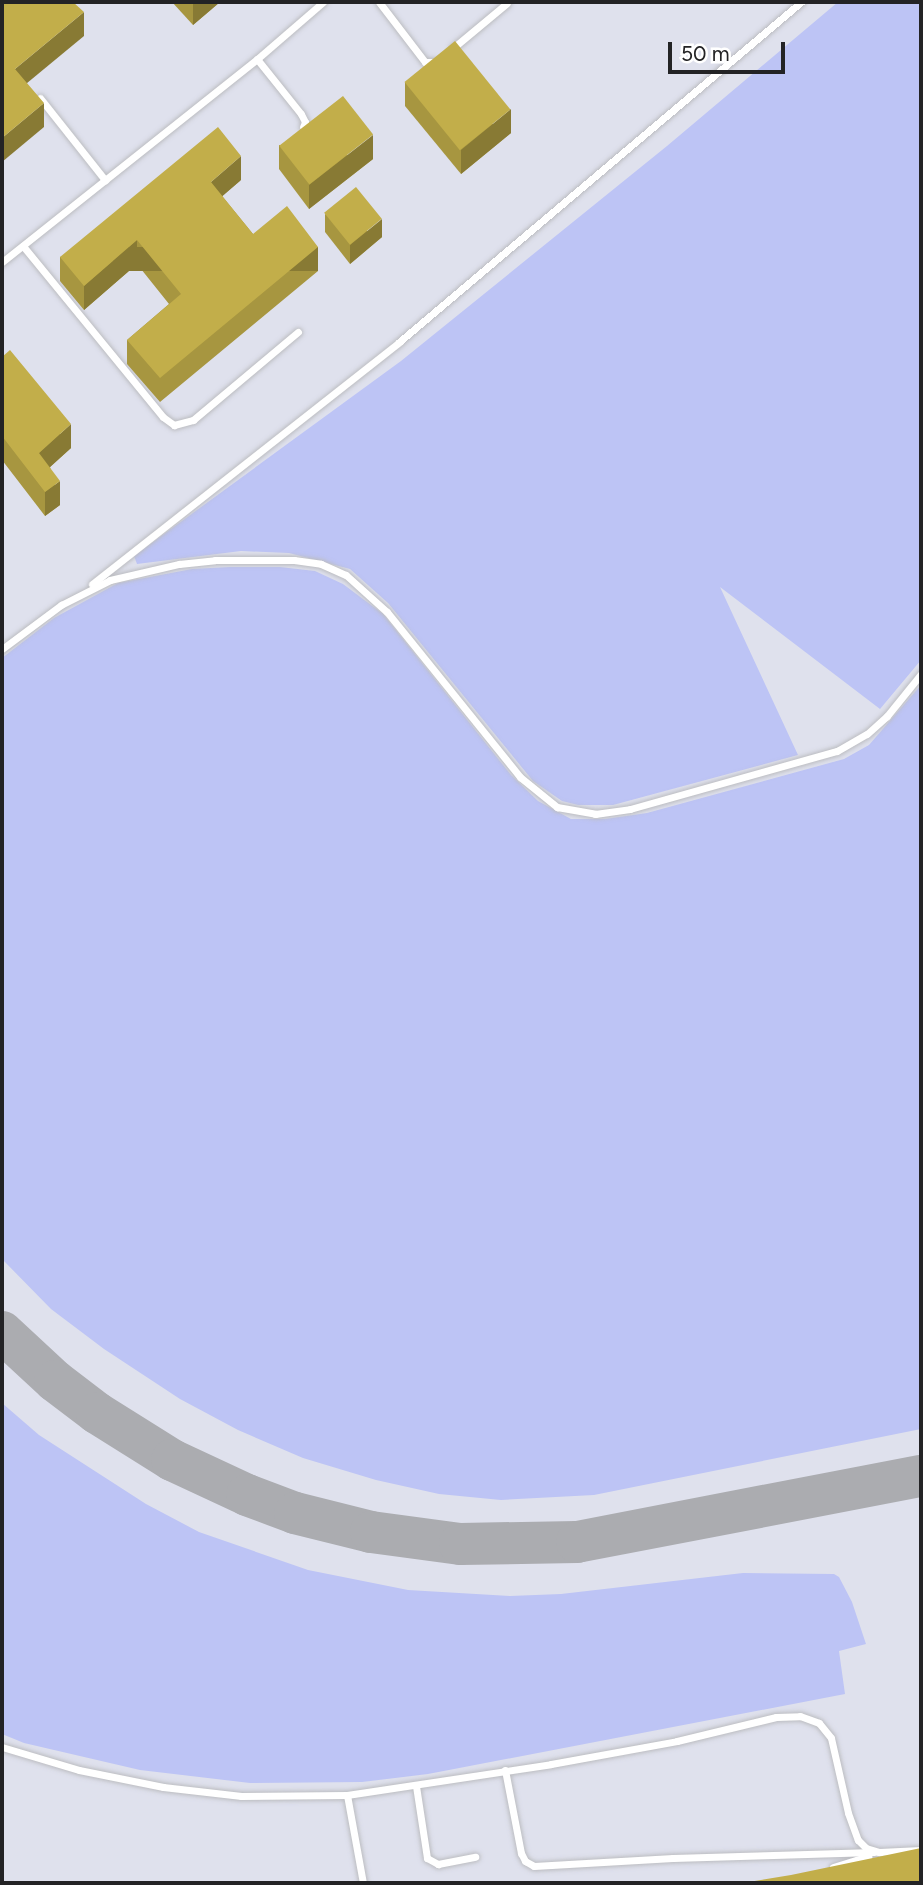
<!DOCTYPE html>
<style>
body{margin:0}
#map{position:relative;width:923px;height:1885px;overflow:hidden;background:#ecedf2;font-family:Figtree,sans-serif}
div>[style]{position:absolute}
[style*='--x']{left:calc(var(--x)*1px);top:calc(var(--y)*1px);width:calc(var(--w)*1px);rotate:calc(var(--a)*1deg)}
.built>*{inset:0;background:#dfe1ed;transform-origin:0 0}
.green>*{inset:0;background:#bdc4f5}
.taxiway>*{height:42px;margin:-21px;padding:0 21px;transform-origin:21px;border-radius:21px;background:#abacb0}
.roads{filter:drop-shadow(0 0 2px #bcbdc1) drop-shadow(0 0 2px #bcbdc1)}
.lane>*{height:7px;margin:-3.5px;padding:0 3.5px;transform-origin:3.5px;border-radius:3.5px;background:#fff}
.wall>*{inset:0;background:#a79640}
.shaded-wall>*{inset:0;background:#887a34;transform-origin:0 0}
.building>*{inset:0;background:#c2ae4a;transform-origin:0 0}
span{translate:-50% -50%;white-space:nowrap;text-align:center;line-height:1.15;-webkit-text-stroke:7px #fff;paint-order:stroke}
.frame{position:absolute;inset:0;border:4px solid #232325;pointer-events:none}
.scale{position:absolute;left:668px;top:42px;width:117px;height:32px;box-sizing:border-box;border:4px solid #232325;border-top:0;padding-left:9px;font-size:21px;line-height:24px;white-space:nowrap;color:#232325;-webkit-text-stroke:5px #fff;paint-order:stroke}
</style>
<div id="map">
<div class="built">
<div style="left:2px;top:2px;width:919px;height:1881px"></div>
</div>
<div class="green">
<div style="clip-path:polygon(838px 2px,921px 2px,921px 660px,880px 709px,720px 587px,798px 755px,613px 805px,578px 805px,562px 801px,533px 781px,388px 603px,350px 569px,289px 553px,241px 551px,137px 564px,134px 556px,401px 361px,667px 146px)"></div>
<div style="clip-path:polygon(230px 567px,280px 567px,315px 571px,343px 584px,383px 614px,511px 775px,538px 801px,571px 819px,605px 819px,647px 813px,844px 759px,869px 745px,921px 685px,921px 1429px,594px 1495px,501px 1500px,439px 1494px,376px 1480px,303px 1458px,238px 1430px,180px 1399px,104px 1349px,51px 1309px,2px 1259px,2px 658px,54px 618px,118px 583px,192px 569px)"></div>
<div style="clip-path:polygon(2px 1403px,39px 1435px,146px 1504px,199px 1532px,308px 1570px,408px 1590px,510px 1596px,561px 1594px,743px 1573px,834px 1574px,839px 1577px,852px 1602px,866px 1644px,839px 1651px,845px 1694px,428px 1774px,362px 1782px,250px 1783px,140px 1770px,24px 1743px,2px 1734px)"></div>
</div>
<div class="taxiway">
<div style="--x:2;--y:1332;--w:72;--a:42.8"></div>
<div style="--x:55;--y:1381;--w:53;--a:37.3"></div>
<div style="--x:97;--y:1413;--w:89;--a:32.1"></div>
<div style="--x:172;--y:1460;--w:83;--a:25"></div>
<div style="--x:247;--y:1495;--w:51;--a:20.6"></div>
<div style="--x:295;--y:1513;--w:78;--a:14"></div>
<div style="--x:371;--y:1532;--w:90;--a:7.7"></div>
<div style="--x:460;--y:1544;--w:117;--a:-1"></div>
<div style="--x:577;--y:1542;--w:350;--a:-10.9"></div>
</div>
<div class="roads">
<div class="lane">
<div style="--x:379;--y:2;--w:76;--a:52.5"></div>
<div style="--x:425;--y:62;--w:10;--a:0"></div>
<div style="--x:453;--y:48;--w:70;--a:-39.8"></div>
<div style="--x:257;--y:59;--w:70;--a:51.3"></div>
<div style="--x:301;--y:114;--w:9;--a:63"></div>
<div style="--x:305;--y:122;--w:5;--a:112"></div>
<div style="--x:40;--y:98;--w:105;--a:51.6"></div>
<div style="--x:23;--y:246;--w:221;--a:50.7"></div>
<div style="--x:163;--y:417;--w:14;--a:36"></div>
<div style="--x:174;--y:425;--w:20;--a:-15"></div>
<div style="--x:193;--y:420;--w:137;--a:-40"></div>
<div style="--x:2;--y:262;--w:326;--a:-38.5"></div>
<div style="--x:257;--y:59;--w:87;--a:-40.8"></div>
<div style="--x:92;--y:584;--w:391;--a:-38.2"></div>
<div style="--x:399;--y:342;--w:527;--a:-40.22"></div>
<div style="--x:2;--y:649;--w:74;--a:-36.7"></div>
<div style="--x:61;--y:605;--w:55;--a:-27"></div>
<div style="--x:110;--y:580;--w:71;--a:-13.1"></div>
<div style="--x:179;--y:564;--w:36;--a:-6"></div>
<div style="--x:215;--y:560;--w:79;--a:0"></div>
<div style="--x:294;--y:560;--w:27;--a:8"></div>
<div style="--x:321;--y:564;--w:27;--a:24"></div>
<div style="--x:346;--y:575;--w:55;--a:42.1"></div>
<div style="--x:387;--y:612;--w:212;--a:51.1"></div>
<div style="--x:520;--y:777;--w:48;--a:39"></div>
<div style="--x:557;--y:807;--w:39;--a:10"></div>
<div style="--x:595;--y:814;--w:35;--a:-8"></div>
<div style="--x:630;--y:809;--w:215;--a:-15.7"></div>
<div style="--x:837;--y:751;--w:34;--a:-30"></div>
<div style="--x:867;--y:734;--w:27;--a:-42"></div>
<div style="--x:887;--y:716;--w:54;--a:-51"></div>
<div style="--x:2;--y:1747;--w:80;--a:16.6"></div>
<div style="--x:79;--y:1770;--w:86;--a:11.4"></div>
<div style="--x:163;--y:1787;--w:79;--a:6.6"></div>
<div style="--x:241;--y:1796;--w:106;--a:-0.5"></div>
<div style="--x:347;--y:1795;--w:206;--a:-8.6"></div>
<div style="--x:551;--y:1764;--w:128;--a:-10.3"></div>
<div style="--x:677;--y:1741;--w:102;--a:-13.6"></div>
<div style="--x:776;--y:1717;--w:24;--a:-2"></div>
<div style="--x:800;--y:1716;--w:20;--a:20"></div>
<div style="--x:819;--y:1723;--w:19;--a:51"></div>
<div style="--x:831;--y:1738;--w:77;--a:77.2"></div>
<div style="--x:848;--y:1813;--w:29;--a:70"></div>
<div style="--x:858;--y:1840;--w:11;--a:45"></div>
<div style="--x:866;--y:1848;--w:14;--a:17"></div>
<div style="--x:879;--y:1852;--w:42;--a:-2.7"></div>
<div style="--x:505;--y:1770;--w:85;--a:79.1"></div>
<div style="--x:521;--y:1853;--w:9;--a:63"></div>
<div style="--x:525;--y:1861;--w:10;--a:29"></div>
<div style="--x:534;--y:1866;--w:139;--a:-3.3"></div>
<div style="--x:673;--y:1858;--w:201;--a:-1.7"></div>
<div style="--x:416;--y:1786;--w:73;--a:81.3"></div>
<div style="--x:427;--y:1858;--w:13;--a:29"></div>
<div style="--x:438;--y:1864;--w:38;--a:-11"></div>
<div style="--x:347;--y:1795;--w:89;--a:79.7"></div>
<div style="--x:833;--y:1867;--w:37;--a:-17"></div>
</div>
</div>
<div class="wall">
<div style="clip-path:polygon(172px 2px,220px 2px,193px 25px)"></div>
<div style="clip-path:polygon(405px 82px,511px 133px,461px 174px,405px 106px)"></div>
<div style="clip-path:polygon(279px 145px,373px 159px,309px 209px,279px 169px)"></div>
<div style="clip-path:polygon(241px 180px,222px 196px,253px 234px,318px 271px,160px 402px,127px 364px,127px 340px,169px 304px,137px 264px,84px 310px,60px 281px,60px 257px)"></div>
<div style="clip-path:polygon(325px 214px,382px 237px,350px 264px,325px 232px)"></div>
<div style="clip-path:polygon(2px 357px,71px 448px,50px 467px,60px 505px,45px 516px,2px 460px)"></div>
</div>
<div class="shaded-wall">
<div style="clip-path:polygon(193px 2px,220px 2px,193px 25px)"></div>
<div style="clip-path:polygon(84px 12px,84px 36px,15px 93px,15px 69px)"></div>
<div style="clip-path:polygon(44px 103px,44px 127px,2px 162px,2px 138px)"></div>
<div style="clip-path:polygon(511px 109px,511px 133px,461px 174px,461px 150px)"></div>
<div style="clip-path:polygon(373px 135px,373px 159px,309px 209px,309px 185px)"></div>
<div style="clip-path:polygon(241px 156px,241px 180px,211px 206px,211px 182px)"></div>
<div style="clip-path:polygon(382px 219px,382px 237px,350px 264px,350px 245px)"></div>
<div style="clip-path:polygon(137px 240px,137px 264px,84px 310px,84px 286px)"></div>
<div style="left:318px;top:247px;width:24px;height:205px;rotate:90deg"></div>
<div style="clip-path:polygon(71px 424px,71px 448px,39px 477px,39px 453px)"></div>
<div style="clip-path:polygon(60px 481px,60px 505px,45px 516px,45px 492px)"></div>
</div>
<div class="building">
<div style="clip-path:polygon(2px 2px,73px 2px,84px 12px,15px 69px,44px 103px,2px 138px)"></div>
<div style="left:455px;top:41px;width:88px;height:65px;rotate:51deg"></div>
<div style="left:343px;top:96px;width:49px;height:81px;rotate:52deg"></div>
<div style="clip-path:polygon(218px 127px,241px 156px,211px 182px,253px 234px,287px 206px,318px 247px,160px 378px,127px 340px,181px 294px,137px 240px,84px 286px,60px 257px)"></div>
<div style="left:356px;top:187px;width:41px;height:41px;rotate:51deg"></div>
<div style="clip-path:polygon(10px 350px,71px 424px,39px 453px,60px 481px,45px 492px,2px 436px,2px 357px)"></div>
<div style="clip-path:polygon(921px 1848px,921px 1883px,742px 1883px,791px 1875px)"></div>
</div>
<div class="frame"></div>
<div class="scale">50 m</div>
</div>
